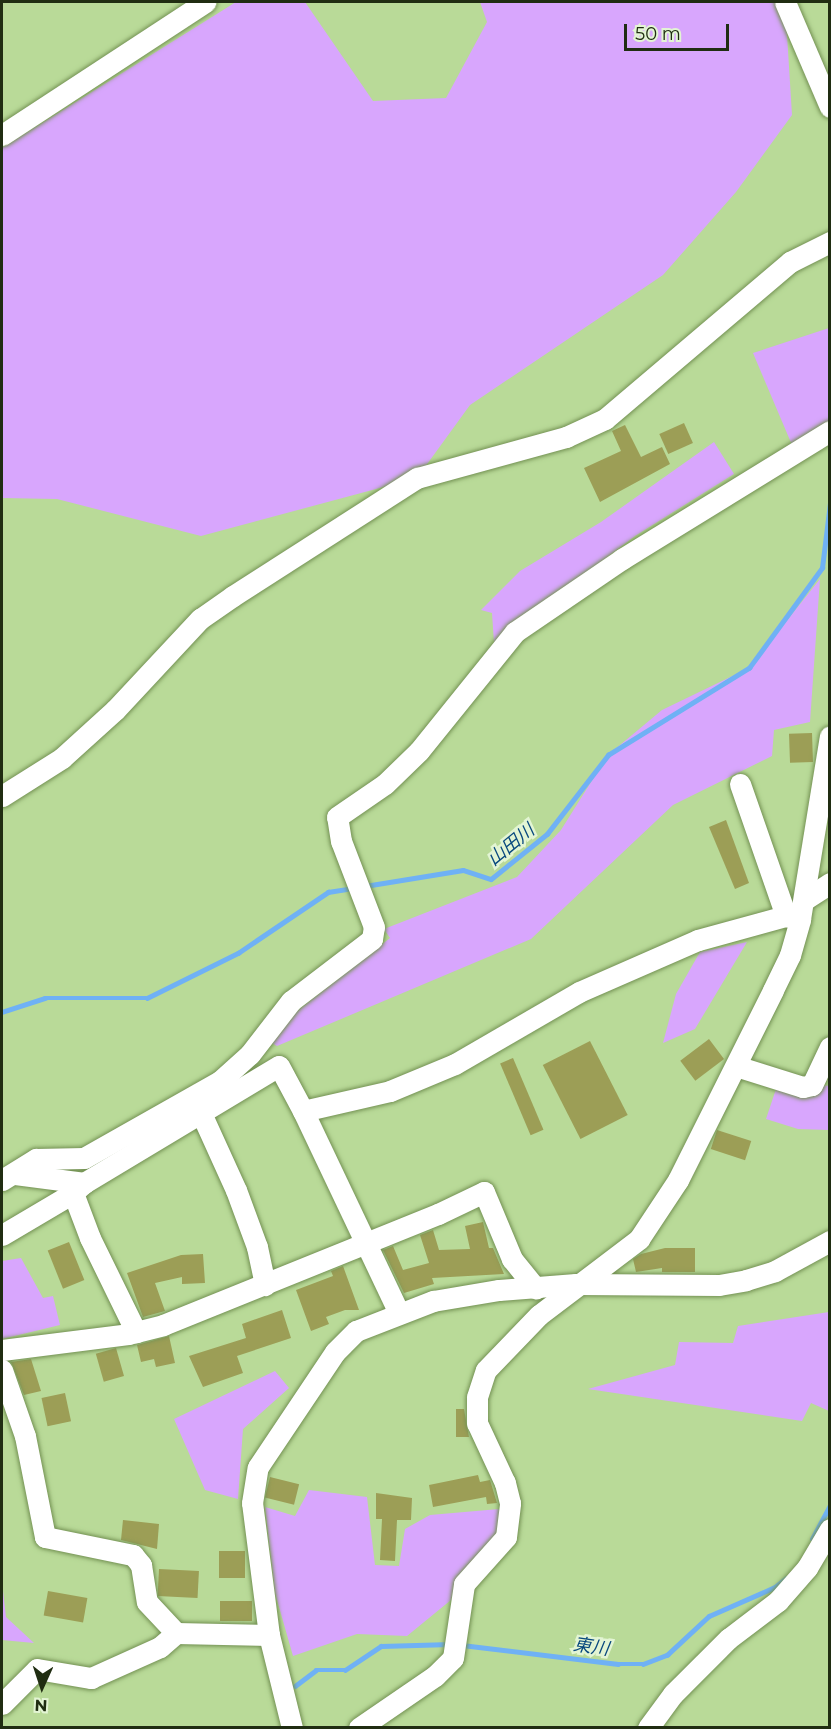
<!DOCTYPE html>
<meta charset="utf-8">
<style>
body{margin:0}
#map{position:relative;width:831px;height:1729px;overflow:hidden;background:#b9da98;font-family:Montserrat,"Noto Sans JP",sans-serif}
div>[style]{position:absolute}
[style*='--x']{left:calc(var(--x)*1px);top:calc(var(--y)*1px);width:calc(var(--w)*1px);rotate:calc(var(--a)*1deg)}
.green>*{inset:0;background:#d8a6fd}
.stream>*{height:4.5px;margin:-2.25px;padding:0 2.25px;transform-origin:2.25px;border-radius:2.25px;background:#6fb1f5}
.building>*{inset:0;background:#9c9e56;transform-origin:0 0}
.roads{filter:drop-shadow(0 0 2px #739153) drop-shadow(0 0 2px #739153)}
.minor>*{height:21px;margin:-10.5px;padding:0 10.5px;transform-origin:10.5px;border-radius:10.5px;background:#fff}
span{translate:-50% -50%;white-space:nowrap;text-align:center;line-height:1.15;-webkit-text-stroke:5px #e3f5d4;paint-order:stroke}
.water-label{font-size:18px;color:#09497e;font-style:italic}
.frame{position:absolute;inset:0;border:3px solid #202d12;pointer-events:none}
.north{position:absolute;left:12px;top:1657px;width:60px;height:60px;-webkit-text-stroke:4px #e3f5d4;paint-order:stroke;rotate:183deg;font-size:16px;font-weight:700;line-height:24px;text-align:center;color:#202d12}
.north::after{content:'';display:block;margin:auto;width:21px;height:27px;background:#202d12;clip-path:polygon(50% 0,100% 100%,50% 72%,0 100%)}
.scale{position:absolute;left:624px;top:24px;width:105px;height:27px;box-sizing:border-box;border:3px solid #202d12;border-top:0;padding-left:8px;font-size:18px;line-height:21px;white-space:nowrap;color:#202d12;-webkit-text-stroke:4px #e3f5d4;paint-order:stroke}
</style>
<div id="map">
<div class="green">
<div style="clip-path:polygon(236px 2px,305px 2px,373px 101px,446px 98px,487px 22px,480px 2px,785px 2px,792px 115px,736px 192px,663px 275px,470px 405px,417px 478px,201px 536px,57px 499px,2px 498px,2px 148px)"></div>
<div style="clip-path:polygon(829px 328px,829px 428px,792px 445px,753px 353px)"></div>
<div style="clip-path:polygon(714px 442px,734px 474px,635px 536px,494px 643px,492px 613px,481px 610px,520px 571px,601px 522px)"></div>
<div style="clip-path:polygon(820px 579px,810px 722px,774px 730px,772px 756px,673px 805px,531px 939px,277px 1046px,263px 1038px,390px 938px,384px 929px,517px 877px,561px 830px,608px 755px,662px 710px,749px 668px)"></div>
<div style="clip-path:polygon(747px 942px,695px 1029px,663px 1043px,676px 994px,700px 952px)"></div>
<div style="clip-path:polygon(822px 1085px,829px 1086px,829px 1130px,798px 1129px,766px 1119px,777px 1086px)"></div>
<div style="clip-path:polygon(21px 1258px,43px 1298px,53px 1296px,60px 1325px,2px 1339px,2px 1261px)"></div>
<div style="clip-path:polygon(829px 1312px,829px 1411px,811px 1403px,802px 1421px,588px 1389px,675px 1365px,679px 1342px,733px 1343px,738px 1326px)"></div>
<div style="clip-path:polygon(275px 1371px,289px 1388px,243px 1429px,238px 1499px,205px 1490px,174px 1419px)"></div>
<div style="clip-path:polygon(309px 1490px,367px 1497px,375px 1565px,399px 1566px,405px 1529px,430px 1515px,499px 1509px,499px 1535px,458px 1577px,451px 1600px,407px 1636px,357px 1634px,293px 1656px,275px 1593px,265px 1507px,295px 1516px)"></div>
<div style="clip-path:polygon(2px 1582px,6px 1617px,34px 1643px,2px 1640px)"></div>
</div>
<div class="stream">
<div style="--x:365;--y:886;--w:99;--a:-9.3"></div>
<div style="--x:463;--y:870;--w:29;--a:18"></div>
<div style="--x:491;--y:879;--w:72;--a:-38.8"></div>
<div style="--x:547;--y:834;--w:100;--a:-52.3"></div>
<div style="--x:608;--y:755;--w:166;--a:-31.7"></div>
<div style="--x:749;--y:668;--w:124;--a:-53.9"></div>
<div style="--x:822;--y:568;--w:65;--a:-83"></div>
<div style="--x:2;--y:1012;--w:45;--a:-18"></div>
<div style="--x:45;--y:998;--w:102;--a:0"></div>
<div style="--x:147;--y:998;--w:102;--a:-26.3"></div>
<div style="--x:238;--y:953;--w:109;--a:-34.1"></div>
<div style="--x:328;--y:892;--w:26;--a:-9"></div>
<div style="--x:812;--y:1539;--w:38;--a:-62"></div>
<div style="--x:462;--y:1645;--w:157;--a:6.9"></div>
<div style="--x:618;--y:1664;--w:25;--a:0"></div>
<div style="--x:643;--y:1664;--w:26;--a:-21"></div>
<div style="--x:667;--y:1655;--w:57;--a:-42.9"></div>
<div style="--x:709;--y:1616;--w:72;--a:-23.7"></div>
<div style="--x:775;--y:1587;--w:14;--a:-39"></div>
<div style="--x:295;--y:1686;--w:26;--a:-37"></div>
<div style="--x:316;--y:1670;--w:29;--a:0"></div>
<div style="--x:345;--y:1670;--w:43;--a:-33.7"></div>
<div style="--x:381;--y:1646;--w:70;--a:-1.6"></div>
</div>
<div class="building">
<div style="left:684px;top:423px;width:22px;height:27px;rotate:66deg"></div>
<div style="clip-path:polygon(625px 425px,641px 457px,662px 447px,670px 464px,600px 502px,584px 468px,621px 451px,612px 431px)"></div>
<div style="left:812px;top:733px;width:29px;height:23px;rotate:88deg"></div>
<div style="clip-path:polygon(726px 820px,749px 883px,735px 889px,709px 827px)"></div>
<div style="left:709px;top:1039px;width:25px;height:36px;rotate:53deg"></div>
<div style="left:590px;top:1041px;width:83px;height:53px;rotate:63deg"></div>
<div style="left:513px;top:1058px;width:78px;height:14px;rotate:67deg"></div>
<div style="left:717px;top:1130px;width:36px;height:20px;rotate:18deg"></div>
<div style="clip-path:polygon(483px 1222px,489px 1248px,493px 1248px,504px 1274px,432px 1278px,434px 1284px,404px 1293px,383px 1250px,393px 1246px,403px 1270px,429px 1263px,420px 1235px,433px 1230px,439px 1250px,470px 1249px,465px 1226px)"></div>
<div style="left:69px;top:1242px;width:41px;height:23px;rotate:68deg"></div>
<div style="clip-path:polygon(665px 1248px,695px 1248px,695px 1272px,662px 1272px,662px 1268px,636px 1272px,633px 1259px,641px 1254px)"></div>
<div style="clip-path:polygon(203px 1254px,205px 1283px,182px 1284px,182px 1277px,155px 1283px,165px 1311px,143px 1317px,127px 1273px,181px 1255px)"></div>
<div style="clip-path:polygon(343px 1266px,359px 1310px,345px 1310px,326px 1317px,329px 1324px,311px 1331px,296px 1290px,333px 1276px,331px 1271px)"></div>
<div style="clip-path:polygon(282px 1310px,291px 1338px,237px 1356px,243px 1373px,203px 1387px,189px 1356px,246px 1338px,242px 1324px)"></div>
<div style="clip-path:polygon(169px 1336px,175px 1363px,156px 1367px,154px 1359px,141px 1362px,137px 1345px)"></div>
<div style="left:116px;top:1348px;width:29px;height:21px;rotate:74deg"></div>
<div style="clip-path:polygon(31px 1359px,41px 1391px,24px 1395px,11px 1362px)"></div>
<div style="left:65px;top:1393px;width:29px;height:24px;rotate:78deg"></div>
<div style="clip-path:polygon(456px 1409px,464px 1409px,469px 1437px,456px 1437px)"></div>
<div style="clip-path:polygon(478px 1475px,480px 1482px,490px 1480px,497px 1503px,487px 1504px,486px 1497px,433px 1507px,429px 1485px)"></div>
<div style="left:270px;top:1477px;width:30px;height:21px;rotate:14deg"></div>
<div style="clip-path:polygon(376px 1493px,412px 1498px,411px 1520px,397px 1520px,395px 1561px,380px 1560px,382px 1519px,376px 1519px)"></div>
<div style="clip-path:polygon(123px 1520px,159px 1524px,157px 1549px,121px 1540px)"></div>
<div style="left:219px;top:1551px;width:26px;height:27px"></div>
<div style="left:159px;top:1569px;width:40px;height:27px;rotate:3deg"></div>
<div style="left:48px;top:1591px;width:40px;height:25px;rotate:10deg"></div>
<div style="left:220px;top:1601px;width:32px;height:20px"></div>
</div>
<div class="roads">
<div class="minor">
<div style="--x:785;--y:2;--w:114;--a:66.8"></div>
<div style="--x:2;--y:135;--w:243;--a:-33.2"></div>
<div style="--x:740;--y:784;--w:140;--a:70.8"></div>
<div style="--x:2;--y:796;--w:71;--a:-32.3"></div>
<div style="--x:62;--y:758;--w:72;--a:-42.2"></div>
<div style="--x:115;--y:710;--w:125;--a:-47"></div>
<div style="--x:200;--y:619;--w:40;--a:-34.9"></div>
<div style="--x:233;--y:596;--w:219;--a:-32.7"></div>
<div style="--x:417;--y:478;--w:155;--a:-15.4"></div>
<div style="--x:566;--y:437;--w:43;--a:-24.8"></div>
<div style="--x:605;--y:419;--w:243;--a:-40.3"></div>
<div style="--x:790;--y:262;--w:45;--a:-26.6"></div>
<div style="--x:804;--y:900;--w:31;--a:-33"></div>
<div style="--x:736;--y:1066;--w:70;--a:17.4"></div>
<div style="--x:803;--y:1087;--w:9;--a:-13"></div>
<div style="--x:812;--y:1085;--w:42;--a:-64.7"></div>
<div style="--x:303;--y:1111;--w:224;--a:64.6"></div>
<div style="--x:201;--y:1113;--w:85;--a:65.6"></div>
<div style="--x:236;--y:1190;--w:61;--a:69.8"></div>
<div style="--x:257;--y:1247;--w:39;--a:78"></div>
<div style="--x:15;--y:1174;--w:70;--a:7.4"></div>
<div style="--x:84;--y:1183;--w:227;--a:-31"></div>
<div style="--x:279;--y:1066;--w:51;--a:61.9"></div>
<div style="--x:303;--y:1111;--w:89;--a:-12.9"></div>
<div style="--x:390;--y:1091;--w:70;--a:-22.6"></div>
<div style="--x:455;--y:1064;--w:143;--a:-30.1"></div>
<div style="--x:579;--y:992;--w:130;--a:-23.6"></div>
<div style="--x:698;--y:940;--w:91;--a:-15.3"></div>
<div style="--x:786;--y:916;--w:14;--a:12"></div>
<div style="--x:2;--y:1180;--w:40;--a:-32"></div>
<div style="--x:36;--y:1159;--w:48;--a:-1.2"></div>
<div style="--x:84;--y:1158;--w:156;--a:-29.5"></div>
<div style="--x:220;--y:1081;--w:40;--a:-42"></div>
<div style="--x:250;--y:1054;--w:67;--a:-52.3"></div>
<div style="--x:291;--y:1001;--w:102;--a:-37.4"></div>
<div style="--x:372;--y:939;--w:12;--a:-81"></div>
<div style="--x:374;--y:927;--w:92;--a:-111"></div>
<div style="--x:341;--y:841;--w:24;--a:-99"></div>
<div style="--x:337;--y:817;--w:58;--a:-34.5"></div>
<div style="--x:385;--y:784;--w:47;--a:-44.1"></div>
<div style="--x:419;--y:751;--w:153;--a:-51.1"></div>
<div style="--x:515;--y:632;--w:130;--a:-34.3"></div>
<div style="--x:622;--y:559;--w:244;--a:-31.6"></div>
<div style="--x:84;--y:1183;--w:15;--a:138"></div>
<div style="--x:73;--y:1193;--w:48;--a:69.3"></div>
<div style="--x:90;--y:1238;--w:105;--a:63.9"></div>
<div style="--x:2;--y:1235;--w:82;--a:-30.6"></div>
<div style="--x:2;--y:1350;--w:127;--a:-7.2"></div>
<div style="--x:128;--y:1334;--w:36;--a:-14"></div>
<div style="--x:163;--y:1325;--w:297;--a:-22"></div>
<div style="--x:438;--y:1214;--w:51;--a:-25.6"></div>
<div style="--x:484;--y:1192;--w:73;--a:67.3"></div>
<div style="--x:512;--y:1259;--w:38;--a:51"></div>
<div style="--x:2;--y:1370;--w:70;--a:70.8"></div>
<div style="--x:25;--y:1436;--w:103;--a:78.8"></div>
<div style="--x:45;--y:1537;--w:90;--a:11.6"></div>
<div style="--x:133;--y:1555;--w:13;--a:51"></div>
<div style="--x:141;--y:1565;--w:37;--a:81"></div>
<div style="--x:147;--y:1602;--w:42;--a:46.9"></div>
<div style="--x:2;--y:1704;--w:49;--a:-45"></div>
<div style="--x:37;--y:1669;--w:55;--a:9.5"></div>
<div style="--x:91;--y:1678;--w:76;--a:-24.2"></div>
<div style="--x:160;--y:1647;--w:21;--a:-41"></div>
<div style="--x:176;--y:1633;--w:93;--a:1.2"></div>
<div style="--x:292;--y:1728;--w:96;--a:-103.9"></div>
<div style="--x:269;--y:1635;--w:133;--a:-97.3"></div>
<div style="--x:252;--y:1503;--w:36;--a:-81"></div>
<div style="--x:258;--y:1467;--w:138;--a:-56.2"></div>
<div style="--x:335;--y:1352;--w:30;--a:-45"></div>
<div style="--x:356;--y:1331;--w:83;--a:-21.3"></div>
<div style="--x:433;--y:1301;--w:67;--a:-9.5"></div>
<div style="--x:499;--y:1290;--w:77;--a:-4.5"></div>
<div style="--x:576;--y:1284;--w:143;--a:0.4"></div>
<div style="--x:719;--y:1285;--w:27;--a:-10"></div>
<div style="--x:746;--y:1280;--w:30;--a:-17"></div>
<div style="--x:775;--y:1271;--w:63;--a:-28.6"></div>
<div style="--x:359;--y:1728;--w:92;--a:-34.4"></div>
<div style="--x:435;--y:1676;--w:25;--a:-45"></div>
<div style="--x:453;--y:1658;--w:75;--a:-81.5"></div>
<div style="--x:464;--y:1584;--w:63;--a:-48.2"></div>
<div style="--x:506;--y:1537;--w:34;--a:-83"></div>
<div style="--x:510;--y:1503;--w:21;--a:-104"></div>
<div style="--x:505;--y:1483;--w:66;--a:-115"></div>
<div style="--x:477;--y:1423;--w:26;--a:-90"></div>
<div style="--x:477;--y:1397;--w:28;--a:-72"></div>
<div style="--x:486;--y:1370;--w:76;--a:-46.1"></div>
<div style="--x:539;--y:1315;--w:126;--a:-37.2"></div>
<div style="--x:639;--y:1239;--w:71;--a:-56.5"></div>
<div style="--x:678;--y:1180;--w:212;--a:-63.4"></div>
<div style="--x:773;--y:990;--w:39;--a:-64"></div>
<div style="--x:790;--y:955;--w:37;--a:-74"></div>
<div style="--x:800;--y:919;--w:185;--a:-80.7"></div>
<div style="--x:648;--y:1728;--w:42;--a:-53.7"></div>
<div style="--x:673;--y:1694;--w:78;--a:-45"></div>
<div style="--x:728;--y:1639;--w:63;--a:-37.2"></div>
<div style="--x:778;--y:1601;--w:44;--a:-48.7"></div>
<div style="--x:807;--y:1568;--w:45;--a:-59.5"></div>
</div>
</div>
<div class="water-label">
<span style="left:511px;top:845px;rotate:-39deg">山田川</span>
<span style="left:591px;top:1647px;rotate:8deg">東川</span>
</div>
<div class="frame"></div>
<div class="north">N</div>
<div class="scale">50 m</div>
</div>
